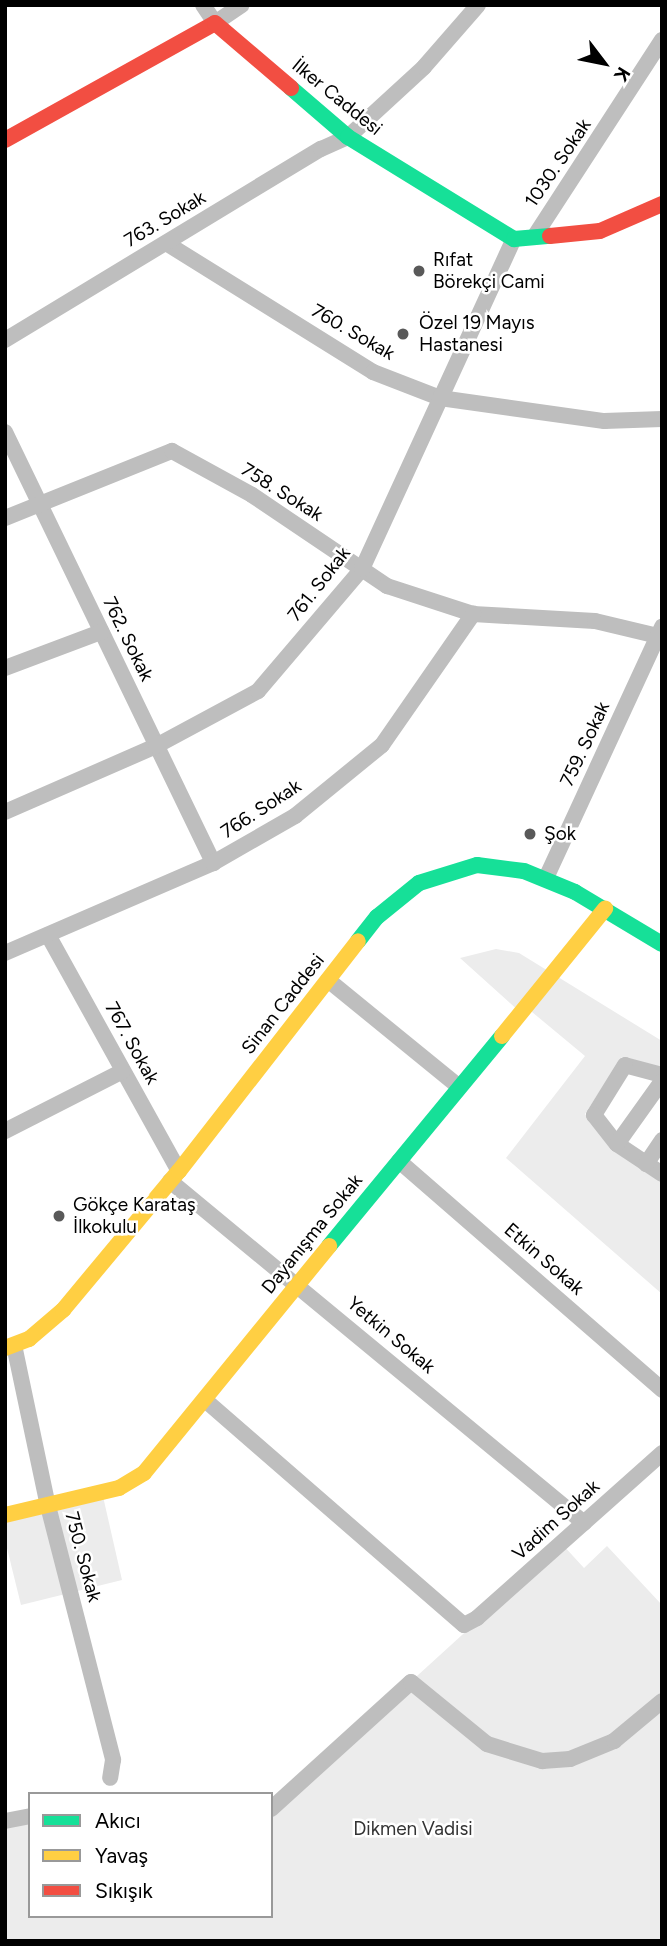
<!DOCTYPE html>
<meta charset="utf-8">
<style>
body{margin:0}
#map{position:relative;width:667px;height:1946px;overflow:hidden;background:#fff;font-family:Figtree,sans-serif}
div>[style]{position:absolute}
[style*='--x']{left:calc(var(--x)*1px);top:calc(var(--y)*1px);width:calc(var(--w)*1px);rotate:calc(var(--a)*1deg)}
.green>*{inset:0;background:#ececec}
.street>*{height:16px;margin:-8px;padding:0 8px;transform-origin:8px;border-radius:8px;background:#bebebe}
.fast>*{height:16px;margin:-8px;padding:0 8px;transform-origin:8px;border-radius:8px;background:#16e098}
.slow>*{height:16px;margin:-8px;padding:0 8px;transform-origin:8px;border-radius:8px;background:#ffcf43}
.jam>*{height:16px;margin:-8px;padding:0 8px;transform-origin:8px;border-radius:8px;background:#f24e42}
.dots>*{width:19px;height:19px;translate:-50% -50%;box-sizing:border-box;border:4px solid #fff;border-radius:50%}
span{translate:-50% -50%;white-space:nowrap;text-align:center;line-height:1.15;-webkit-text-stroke:5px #fff;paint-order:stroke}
.street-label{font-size:19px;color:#000}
.poi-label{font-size:19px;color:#000}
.left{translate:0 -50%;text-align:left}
.park-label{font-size:19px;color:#333}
.frame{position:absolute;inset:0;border:7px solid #000;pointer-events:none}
.legend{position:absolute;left:28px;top:1792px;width:245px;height:126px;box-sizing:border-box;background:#fff;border:2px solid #999;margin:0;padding:9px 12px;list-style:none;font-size:21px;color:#000}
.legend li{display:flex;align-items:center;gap:14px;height:35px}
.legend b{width:35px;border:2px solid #999}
.north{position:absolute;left:569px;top:28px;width:70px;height:70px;-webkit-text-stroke:5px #fff;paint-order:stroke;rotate:122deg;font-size:19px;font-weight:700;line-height:28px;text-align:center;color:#000}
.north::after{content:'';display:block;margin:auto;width:24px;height:32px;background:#000;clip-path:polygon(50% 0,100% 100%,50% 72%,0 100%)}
</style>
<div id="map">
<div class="green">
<div style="clip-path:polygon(496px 949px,519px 953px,662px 1041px,662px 1074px,622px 1057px,585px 1114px,597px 1130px,662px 1174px,662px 1294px,506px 1158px,585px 1056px,526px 1007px,520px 1012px,460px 958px)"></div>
<div style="clip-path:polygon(102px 1492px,122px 1580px,21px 1605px,5px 1540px,5px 1515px)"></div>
<div style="clip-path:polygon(562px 1544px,584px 1568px,607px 1546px,662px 1605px,662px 1941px,5px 1941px,5px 1821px,30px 1816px,30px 1916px,271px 1916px,271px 1809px)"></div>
</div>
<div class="street">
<div style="--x:203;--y:5;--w:22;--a:56"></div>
<div style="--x:215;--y:23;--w:32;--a:-34"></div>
<div style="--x:534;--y:237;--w:235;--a:-57"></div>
<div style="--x:166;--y:243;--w:244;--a:31.9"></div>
<div style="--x:373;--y:372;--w:72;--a:21.2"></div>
<div style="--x:440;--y:398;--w:166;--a:8"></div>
<div style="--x:604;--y:421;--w:58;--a:-2"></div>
<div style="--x:5;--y:340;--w:369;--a:-31.2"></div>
<div style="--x:321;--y:149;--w:30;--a:-24"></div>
<div style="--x:348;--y:137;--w:103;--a:-42.6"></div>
<div style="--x:424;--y:67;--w:82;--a:-48.9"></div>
<div style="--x:5;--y:432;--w:479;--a:64.2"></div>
<div style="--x:5;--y:518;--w:180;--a:-21.9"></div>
<div style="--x:172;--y:451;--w:91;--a:28.8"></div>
<div style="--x:252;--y:495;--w:163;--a:34"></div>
<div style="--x:387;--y:586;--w:90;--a:18"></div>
<div style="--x:473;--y:614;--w:122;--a:3.3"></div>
<div style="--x:595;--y:621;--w:69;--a:13.4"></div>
<div style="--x:5;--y:668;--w:103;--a:-20.6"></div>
<div style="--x:5;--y:812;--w:165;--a:-23.6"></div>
<div style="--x:156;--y:746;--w:116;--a:-28.3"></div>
<div style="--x:258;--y:691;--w:160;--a:-49.6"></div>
<div style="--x:362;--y:569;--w:363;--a:-65.3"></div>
<div style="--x:546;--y:878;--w:277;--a:-65.2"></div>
<div style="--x:48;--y:935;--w:270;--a:61"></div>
<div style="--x:5;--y:953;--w:227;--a:-23.4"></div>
<div style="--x:213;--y:863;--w:95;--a:-29.8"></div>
<div style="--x:295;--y:816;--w:112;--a:-39.2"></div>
<div style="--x:382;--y:745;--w:160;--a:-55.2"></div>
<div style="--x:328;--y:980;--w:169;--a:39.2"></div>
<div style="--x:662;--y:1075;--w:38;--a:-165"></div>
<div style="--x:625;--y:1065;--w:59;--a:121.8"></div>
<div style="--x:594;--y:1115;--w:37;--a:52"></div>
<div style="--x:617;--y:1144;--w:54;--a:33.7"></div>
<div style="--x:5;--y:1131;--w:132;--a:-27"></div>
<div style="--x:617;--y:1144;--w:77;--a:-54.5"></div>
<div style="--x:399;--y:1161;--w:349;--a:41"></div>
<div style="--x:646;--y:1164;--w:29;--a:-56"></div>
<div style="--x:170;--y:1181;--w:537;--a:39.56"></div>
<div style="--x:14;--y:1345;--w:165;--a:78.1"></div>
<div style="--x:48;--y:1506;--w:262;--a:75.6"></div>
<div style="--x:113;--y:1760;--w:18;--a:99"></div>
<div style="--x:205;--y:1400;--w:343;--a:41"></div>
<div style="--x:464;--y:1625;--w:15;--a:-28"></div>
<div style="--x:477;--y:1618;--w:248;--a:-41.7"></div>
<div style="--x:271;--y:1809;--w:189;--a:-42.2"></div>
<div style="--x:411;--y:1682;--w:98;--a:39.2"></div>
<div style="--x:487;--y:1744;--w:58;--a:17.2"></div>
<div style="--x:542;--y:1761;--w:28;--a:-4"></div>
<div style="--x:570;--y:1759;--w:48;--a:-22.2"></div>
<div style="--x:614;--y:1741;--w:62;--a:-39.8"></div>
<div style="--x:5;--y:1821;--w:25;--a:-11"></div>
</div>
<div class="fast">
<div style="--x:291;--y:88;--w:75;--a:40.7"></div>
<div style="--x:348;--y:137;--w:195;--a:31.6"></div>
<div style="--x:514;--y:239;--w:36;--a:-5"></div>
<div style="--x:358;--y:941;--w:31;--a:-52"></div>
<div style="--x:377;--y:917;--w:54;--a:-39"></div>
<div style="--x:419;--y:883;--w:61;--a:-17.2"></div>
<div style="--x:477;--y:865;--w:47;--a:7.3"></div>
<div style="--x:524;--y:871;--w:55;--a:22.4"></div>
<div style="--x:575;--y:892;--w:101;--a:30.9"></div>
<div style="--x:329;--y:1246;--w:272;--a:-50.5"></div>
</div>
<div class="slow">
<div style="--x:502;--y:1036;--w:164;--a:-51"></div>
<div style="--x:5;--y:1348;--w:26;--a:-21"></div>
<div style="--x:29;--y:1339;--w:45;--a:-40.5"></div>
<div style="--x:63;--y:1310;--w:181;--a:-50.2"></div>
<div style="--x:179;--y:1171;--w:291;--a:-52.1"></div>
<div style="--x:5;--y:1515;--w:117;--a:-13.3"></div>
<div style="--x:119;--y:1488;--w:29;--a:-31"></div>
<div style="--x:144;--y:1473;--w:293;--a:-50.8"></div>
</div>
<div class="jam">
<div style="--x:5;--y:140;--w:240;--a:-29.1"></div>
<div style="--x:215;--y:23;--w:100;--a:40.5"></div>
<div style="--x:550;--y:236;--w:50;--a:-5.7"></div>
<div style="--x:600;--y:231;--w:68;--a:-23.5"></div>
</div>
<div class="dots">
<div style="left:419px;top:271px;background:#595959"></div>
<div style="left:403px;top:334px;background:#595959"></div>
<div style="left:530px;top:834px;background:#595959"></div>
<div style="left:59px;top:1216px;background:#595959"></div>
</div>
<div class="street-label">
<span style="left:337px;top:97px;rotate:39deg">İlker Caddesi</span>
<span style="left:558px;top:163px;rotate:-56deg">1030. Sokak</span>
<span style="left:165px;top:219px;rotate:-31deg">763. Sokak</span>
<span style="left:353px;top:332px;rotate:30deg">760. Sokak</span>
<span style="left:282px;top:492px;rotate:32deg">758. Sokak</span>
<span style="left:319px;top:584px;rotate:-52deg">761. Sokak</span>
<span style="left:128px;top:639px;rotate:64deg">762. Sokak</span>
<span style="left:585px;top:744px;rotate:-65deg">759. Sokak</span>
<span style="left:261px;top:809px;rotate:-33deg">766. Sokak</span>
<span style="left:283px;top:1004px;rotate:-52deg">Sinan Caddesi</span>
<span style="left:132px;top:1043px;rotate:61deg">767. Sokak</span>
<span style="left:312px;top:1234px;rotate:-51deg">Dayanışma Sokak</span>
<span style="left:544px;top:1259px;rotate:41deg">Etkin Sokak</span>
<span style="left:391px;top:1335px;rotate:40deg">Yetkin Sokak</span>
<span style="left:556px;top:1520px;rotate:-42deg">Vadim Sokak</span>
<span style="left:83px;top:1557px;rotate:75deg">750. Sokak</span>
</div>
<div class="poi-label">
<span class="left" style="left:433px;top:271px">Rıfat<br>Börekçi Cami</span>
<span class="left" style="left:419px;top:334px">Özel 19 Mayıs<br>Hastanesi</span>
<span class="left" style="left:544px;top:834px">Şok</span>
<span class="left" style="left:73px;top:1216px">Gökçe Karataş<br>İlkokulu</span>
</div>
<div class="park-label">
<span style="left:413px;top:1829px">Dikmen Vadisi</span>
</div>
<div class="frame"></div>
<ul class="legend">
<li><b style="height:9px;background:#16e098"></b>Akıcı</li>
<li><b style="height:9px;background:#ffcf43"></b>Yavaş</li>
<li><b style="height:9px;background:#f24e42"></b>Sıkışık</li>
</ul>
<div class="north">K</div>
</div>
